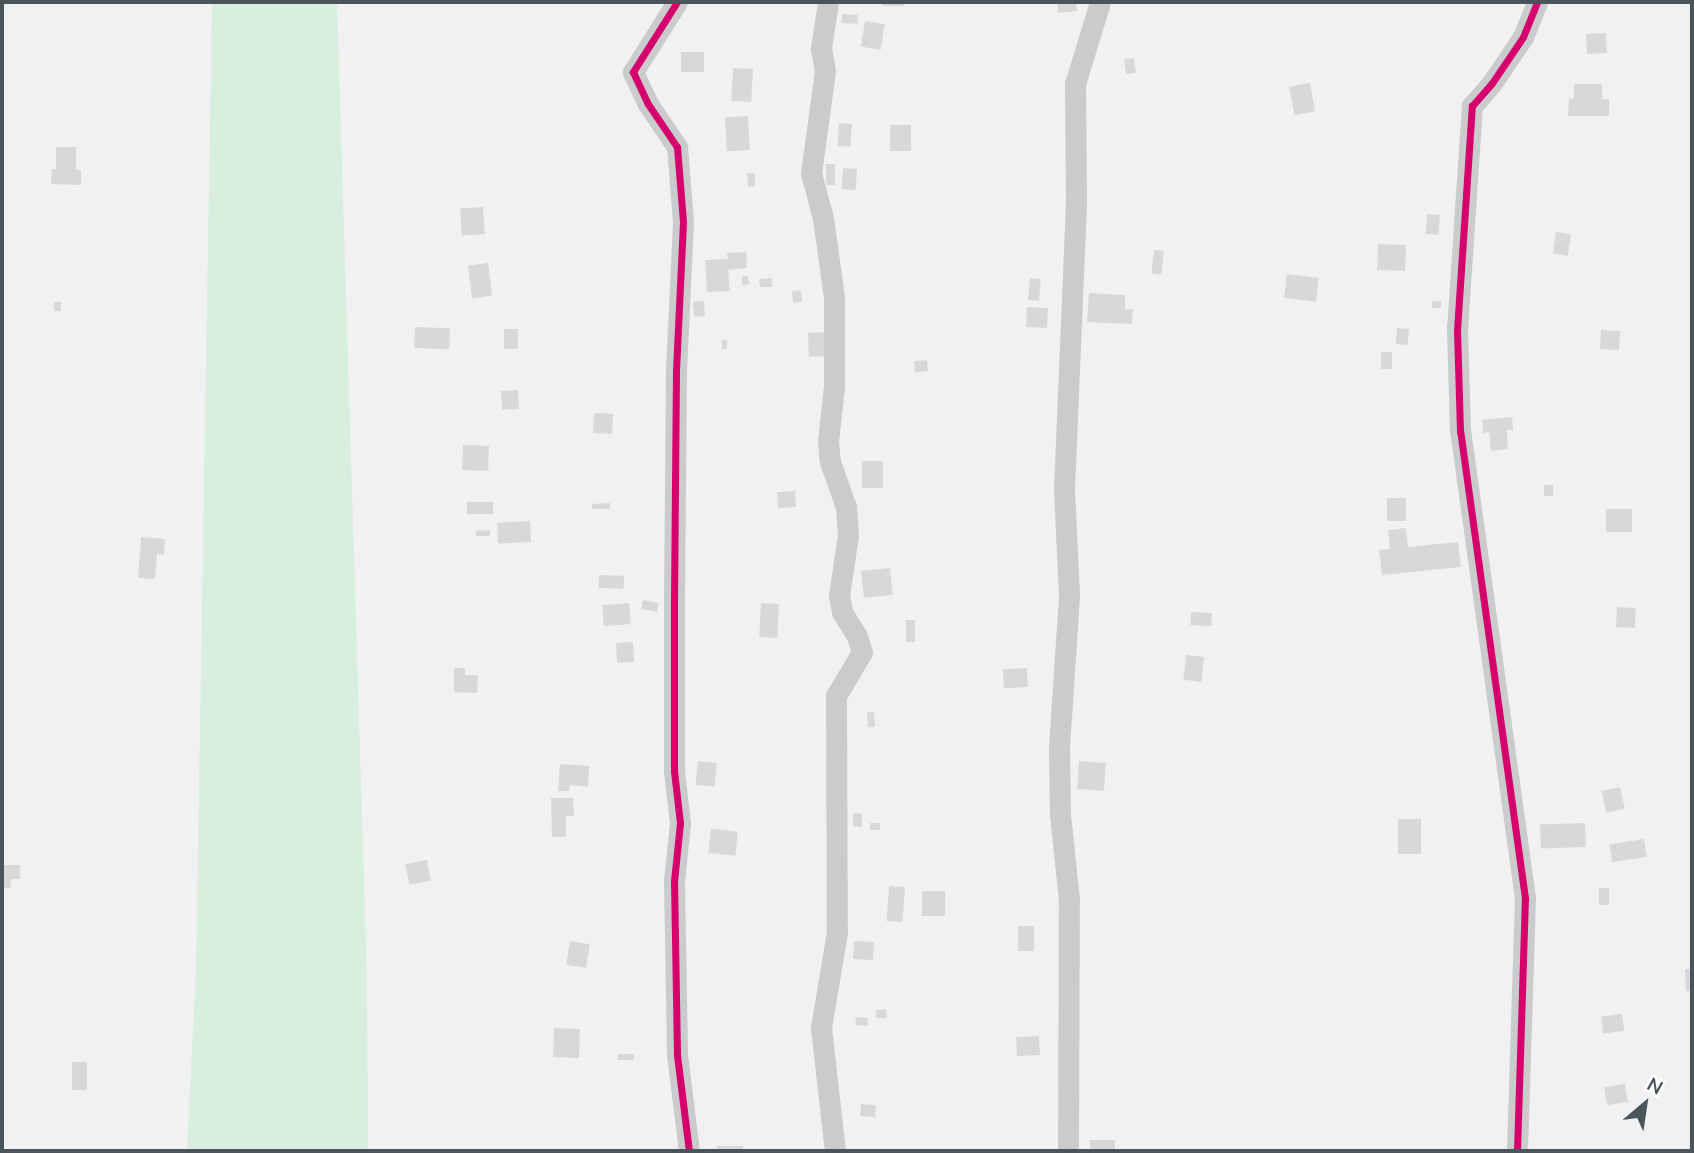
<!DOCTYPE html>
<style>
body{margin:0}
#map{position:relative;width:1694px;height:1153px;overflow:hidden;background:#f1f1f1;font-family:Mulish,sans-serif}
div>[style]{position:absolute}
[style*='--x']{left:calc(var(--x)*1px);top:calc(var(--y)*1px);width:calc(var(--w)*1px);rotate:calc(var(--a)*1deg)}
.green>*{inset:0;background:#d8eede}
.building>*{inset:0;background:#d7d8d9;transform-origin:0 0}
.minor>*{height:21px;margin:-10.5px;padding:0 10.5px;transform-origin:10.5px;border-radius:10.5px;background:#c9cbcc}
.cycleway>*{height:7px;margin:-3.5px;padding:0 3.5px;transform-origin:3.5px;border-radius:3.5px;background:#d6006c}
span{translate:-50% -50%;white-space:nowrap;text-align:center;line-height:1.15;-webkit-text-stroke:7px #fff;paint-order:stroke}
.frame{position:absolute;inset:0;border:4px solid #49545b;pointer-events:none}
.north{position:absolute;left:1610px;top:1069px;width:70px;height:70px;-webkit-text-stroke:5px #fff;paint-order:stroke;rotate:29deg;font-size:19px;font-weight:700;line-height:28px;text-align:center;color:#49545b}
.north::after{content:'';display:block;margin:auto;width:24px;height:32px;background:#49545b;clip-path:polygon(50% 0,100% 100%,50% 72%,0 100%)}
</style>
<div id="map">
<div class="green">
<div style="clip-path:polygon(212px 2px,337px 2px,367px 979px,368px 1151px,187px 1151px,196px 969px)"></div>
</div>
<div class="building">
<div style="left:882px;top:2px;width:22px;height:4px"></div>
<div style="clip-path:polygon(1057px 2px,1076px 2px,1077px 11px,1058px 13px)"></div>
<div style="left:842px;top:14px;width:16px;height:9px;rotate:4deg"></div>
<div style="left:865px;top:21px;width:20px;height:26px;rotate:9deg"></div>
<div style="left:1606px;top:33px;width:20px;height:20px;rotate:87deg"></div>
<div style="left:681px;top:52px;width:23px;height:20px"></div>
<div style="left:1134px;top:58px;width:15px;height:10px;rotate:82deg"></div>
<div style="left:733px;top:68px;width:20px;height:33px;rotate:3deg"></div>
<div style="left:1310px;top:83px;width:29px;height:21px;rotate:80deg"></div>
<div style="clip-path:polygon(1574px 84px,1602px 84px,1602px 99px,1609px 99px,1609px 116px,1568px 116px,1569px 98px,1574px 99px)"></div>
<div style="left:748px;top:116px;width:34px;height:23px;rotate:87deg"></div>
<div style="left:839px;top:123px;width:13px;height:23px;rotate:4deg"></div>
<div style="left:890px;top:125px;width:21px;height:26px"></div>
<div style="clip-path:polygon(56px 147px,76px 147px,76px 170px,81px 170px,81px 185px,51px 184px,52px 169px,56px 169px)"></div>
<div style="left:826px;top:164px;width:9px;height:21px"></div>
<div style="left:843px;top:168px;width:14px;height:21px;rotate:4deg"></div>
<div style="clip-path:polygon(747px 173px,755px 173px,755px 186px,748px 187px)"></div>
<div style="left:483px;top:207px;width:27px;height:23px;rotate:86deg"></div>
<div style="left:1427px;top:214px;width:13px;height:20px;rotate:4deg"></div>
<div style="left:1556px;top:232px;width:15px;height:22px;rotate:8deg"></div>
<div style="left:1378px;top:244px;width:28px;height:26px;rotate:2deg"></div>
<div style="left:1154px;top:250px;width:10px;height:24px;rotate:6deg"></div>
<div style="clip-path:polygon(746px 252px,747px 268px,728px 270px,730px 291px,707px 292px,705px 260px,728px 259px,727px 253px)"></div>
<div style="left:488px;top:263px;width:33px;height:20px;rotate:83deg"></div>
<div style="left:1287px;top:274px;width:32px;height:24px;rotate:7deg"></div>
<div style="clip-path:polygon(742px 276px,748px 276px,749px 284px,742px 285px)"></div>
<div style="clip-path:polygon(772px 278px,772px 287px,760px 287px,759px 279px)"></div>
<div style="left:1030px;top:278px;width:11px;height:22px;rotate:5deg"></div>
<div style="left:801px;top:290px;width:12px;height:9px;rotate:85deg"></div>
<div style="clip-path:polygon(1089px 293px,1125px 295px,1125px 309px,1133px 309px,1132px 324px,1087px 322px)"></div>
<div style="left:704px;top:301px;width:15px;height:11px;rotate:86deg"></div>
<div style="clip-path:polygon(1441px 301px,1441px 308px,1432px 308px,1432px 302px)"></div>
<div style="left:54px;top:302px;width:7px;height:9px"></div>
<div style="left:1027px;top:307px;width:21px;height:20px;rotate:3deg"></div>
<div style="left:415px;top:327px;width:35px;height:21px;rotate:2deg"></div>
<div style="left:1397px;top:328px;width:12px;height:16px;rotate:5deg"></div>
<div style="left:504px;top:329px;width:14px;height:20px"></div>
<div style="left:1601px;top:330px;width:19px;height:19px;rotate:3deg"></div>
<div style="left:828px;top:332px;width:24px;height:20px;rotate:88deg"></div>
<div style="left:722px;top:340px;width:5px;height:9px"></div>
<div style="left:1381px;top:352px;width:11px;height:17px"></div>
<div style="left:927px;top:360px;width:11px;height:13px;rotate:85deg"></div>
<div style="left:518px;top:390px;width:19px;height:17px;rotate:87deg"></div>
<div style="left:594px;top:413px;width:19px;height:20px;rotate:3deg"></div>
<div style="clip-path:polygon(1512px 417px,1513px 430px,1507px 430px,1508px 449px,1491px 451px,1489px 432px,1483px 433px,1482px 420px)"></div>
<div style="left:463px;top:445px;width:26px;height:25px;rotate:2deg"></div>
<div style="left:862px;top:461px;width:21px;height:27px"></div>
<div style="left:1544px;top:485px;width:9px;height:11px"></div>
<div style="left:795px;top:491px;width:16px;height:18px;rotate:86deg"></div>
<div style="left:1387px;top:498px;width:19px;height:23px"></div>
<div style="left:467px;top:502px;width:26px;height:12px"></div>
<div style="clip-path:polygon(610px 503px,610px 509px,592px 509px,592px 504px)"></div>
<div style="left:1606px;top:509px;width:26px;height:23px"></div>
<div style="left:530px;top:521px;width:21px;height:33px;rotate:87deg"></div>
<div style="clip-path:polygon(1406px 528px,1408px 547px,1458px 542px,1461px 567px,1382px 575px,1379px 550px,1390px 549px,1388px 530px)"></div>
<div style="clip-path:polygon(490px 530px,490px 536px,476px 536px,476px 531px)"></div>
<div style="clip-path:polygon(141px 537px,165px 539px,164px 555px,157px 554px,155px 579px,138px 578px)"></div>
<div style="left:890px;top:568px;width:27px;height:29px;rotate:84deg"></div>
<div style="left:599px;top:575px;width:25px;height:13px;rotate:2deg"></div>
<div style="left:643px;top:600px;width:16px;height:9px;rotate:11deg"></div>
<div style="left:629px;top:603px;width:21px;height:27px;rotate:85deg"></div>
<div style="left:761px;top:603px;width:18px;height:34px;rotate:3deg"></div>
<div style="left:1617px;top:607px;width:19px;height:20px;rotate:3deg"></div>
<div style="left:1191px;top:612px;width:21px;height:13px;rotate:3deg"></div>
<div style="left:906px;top:620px;width:9px;height:22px"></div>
<div style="left:633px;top:642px;width:20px;height:17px;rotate:87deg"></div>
<div style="left:1186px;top:655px;width:18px;height:25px;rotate:6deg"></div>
<div style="clip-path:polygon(454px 668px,465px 668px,465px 675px,478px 675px,477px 693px,454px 692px)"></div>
<div style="left:1027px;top:668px;width:19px;height:24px;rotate:87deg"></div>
<div style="left:874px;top:712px;width:15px;height:7px;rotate:86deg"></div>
<div style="left:698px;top:761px;width:19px;height:24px;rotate:6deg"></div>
<div style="left:1079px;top:761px;width:27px;height:28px;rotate:4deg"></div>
<div style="clip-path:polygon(560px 764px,589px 766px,588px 787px,570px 785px,569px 791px,558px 791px)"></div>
<div style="left:1620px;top:787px;width:22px;height:19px;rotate:77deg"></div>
<div style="clip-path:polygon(551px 798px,573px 798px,574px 816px,566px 816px,566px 837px,552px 837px)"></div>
<div style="clip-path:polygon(853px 813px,862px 814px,862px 827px,853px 826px)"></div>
<div style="left:1398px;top:819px;width:23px;height:35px"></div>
<div style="left:870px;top:823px;width:10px;height:7px"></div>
<div style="left:1585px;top:823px;width:24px;height:45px;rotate:88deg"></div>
<div style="left:711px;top:829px;width:27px;height:24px;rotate:6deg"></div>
<div style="left:1644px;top:839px;width:18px;height:35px;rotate:81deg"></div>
<div style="left:427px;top:860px;width:21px;height:22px;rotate:79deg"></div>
<div style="clip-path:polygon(2px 865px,20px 865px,20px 879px,11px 879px,10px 888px,2px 888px)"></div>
<div style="left:889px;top:886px;width:16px;height:35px;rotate:4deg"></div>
<div style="left:1599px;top:888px;width:10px;height:17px"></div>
<div style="left:922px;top:891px;width:23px;height:25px"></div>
<div style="left:1018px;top:926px;width:16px;height:25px"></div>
<div style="left:570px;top:941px;width:20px;height:24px;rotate:9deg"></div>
<div style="left:854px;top:941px;width:20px;height:18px;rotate:3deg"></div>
<div style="clip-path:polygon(1685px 969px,1692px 969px,1692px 991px,1686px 991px)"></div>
<div style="clip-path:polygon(886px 1009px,887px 1018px,876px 1018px,876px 1010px)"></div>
<div style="left:1622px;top:1014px;width:17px;height:21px;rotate:83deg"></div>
<div style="left:856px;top:1017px;width:12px;height:8px;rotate:5deg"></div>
<div style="left:554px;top:1028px;width:26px;height:29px;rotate:2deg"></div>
<div style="left:1039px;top:1036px;width:19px;height:23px;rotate:87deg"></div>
<div style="left:634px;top:1054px;width:6px;height:16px;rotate:90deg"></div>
<div style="left:72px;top:1062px;width:15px;height:28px"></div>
<div style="left:1625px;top:1084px;width:18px;height:21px;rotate:81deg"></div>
<div style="left:861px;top:1104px;width:15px;height:12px;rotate:4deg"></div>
<div style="left:1090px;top:1140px;width:25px;height:11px"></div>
<div style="left:717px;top:1146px;width:26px;height:5px"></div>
</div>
<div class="minor">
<div style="--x:677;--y:2;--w:83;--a:122.2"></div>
<div style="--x:633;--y:72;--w:35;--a:65"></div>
<div style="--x:648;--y:104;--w:52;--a:56"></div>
<div style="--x:677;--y:147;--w:75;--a:85.4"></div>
<div style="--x:683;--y:222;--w:149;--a:92.7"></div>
<div style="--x:676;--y:371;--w:231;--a:90.5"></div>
<div style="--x:674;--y:602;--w:169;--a:90"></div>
<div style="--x:674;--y:771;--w:52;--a:83.4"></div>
<div style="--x:680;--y:823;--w:58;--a:95.9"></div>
<div style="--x:674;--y:881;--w:174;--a:89"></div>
<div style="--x:677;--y:1055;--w:97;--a:82.9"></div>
<div style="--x:828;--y:2;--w:47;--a:98.7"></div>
<div style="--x:821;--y:48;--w:23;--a:80"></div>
<div style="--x:825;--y:71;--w:103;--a:97.8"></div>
<div style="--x:811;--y:173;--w:47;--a:75.1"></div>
<div style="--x:823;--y:218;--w:80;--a:82.1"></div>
<div style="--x:834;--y:297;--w:89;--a:90"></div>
<div style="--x:834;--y:386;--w:55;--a:96.2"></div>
<div style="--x:828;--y:441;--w:21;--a:85"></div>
<div style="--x:830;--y:462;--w:48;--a:70.4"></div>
<div style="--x:846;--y:507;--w:28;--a:86"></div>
<div style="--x:848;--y:535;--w:61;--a:98.5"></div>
<div style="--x:839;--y:595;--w:17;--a:80"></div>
<div style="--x:842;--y:612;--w:28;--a:58"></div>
<div style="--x:857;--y:636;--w:17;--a:73"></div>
<div style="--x:862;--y:652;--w:51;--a:120.6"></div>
<div style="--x:836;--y:696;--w:236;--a:89.8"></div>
<div style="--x:837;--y:932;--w:97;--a:99.5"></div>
<div style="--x:821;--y:1028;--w:124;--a:83.5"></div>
<div style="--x:1068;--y:1151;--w:251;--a:-89.8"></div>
<div style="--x:1069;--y:900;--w:86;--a:-96"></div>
<div style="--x:1060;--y:814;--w:67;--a:-90.9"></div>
<div style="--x:1059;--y:747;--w:152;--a:-86.2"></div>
<div style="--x:1069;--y:595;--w:106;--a:-92.7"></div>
<div style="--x:1064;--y:489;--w:290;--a:-87.6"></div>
<div style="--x:1076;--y:199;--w:115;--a:-90.5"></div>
<div style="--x:1075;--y:84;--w:86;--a:-73"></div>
<div style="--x:1517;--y:1151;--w:253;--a:-88.2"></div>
<div style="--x:1525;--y:898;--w:472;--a:-97.9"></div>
<div style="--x:1460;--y:431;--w:101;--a:-91.7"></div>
<div style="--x:1457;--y:330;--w:225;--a:-86.2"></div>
<div style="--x:1472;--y:106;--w:30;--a:-49"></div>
<div style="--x:1492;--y:83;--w:55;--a:-56"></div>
<div style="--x:1523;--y:37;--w:38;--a:-68"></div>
</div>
<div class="cycleway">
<div style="--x:677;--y:2;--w:83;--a:122.2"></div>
<div style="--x:633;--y:72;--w:35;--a:65"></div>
<div style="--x:648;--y:104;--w:52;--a:56"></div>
<div style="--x:677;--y:147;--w:75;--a:85.4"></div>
<div style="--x:683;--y:222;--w:149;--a:92.7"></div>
<div style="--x:676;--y:371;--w:231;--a:90.5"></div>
<div style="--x:674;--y:602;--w:169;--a:90"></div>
<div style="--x:674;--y:771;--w:52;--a:83.4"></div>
<div style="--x:680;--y:823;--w:58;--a:95.9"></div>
<div style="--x:674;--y:881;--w:174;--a:89"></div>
<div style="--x:677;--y:1055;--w:97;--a:82.9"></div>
<div style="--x:1517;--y:1151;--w:253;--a:-88.2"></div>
<div style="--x:1525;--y:898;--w:472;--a:-97.9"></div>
<div style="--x:1460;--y:431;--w:101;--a:-91.7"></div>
<div style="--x:1457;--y:330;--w:225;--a:-86.2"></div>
<div style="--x:1472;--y:106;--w:30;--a:-49"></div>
<div style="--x:1492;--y:83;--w:55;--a:-56"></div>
<div style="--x:1523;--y:37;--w:38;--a:-68"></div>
</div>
<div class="frame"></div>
<div class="north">N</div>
</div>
